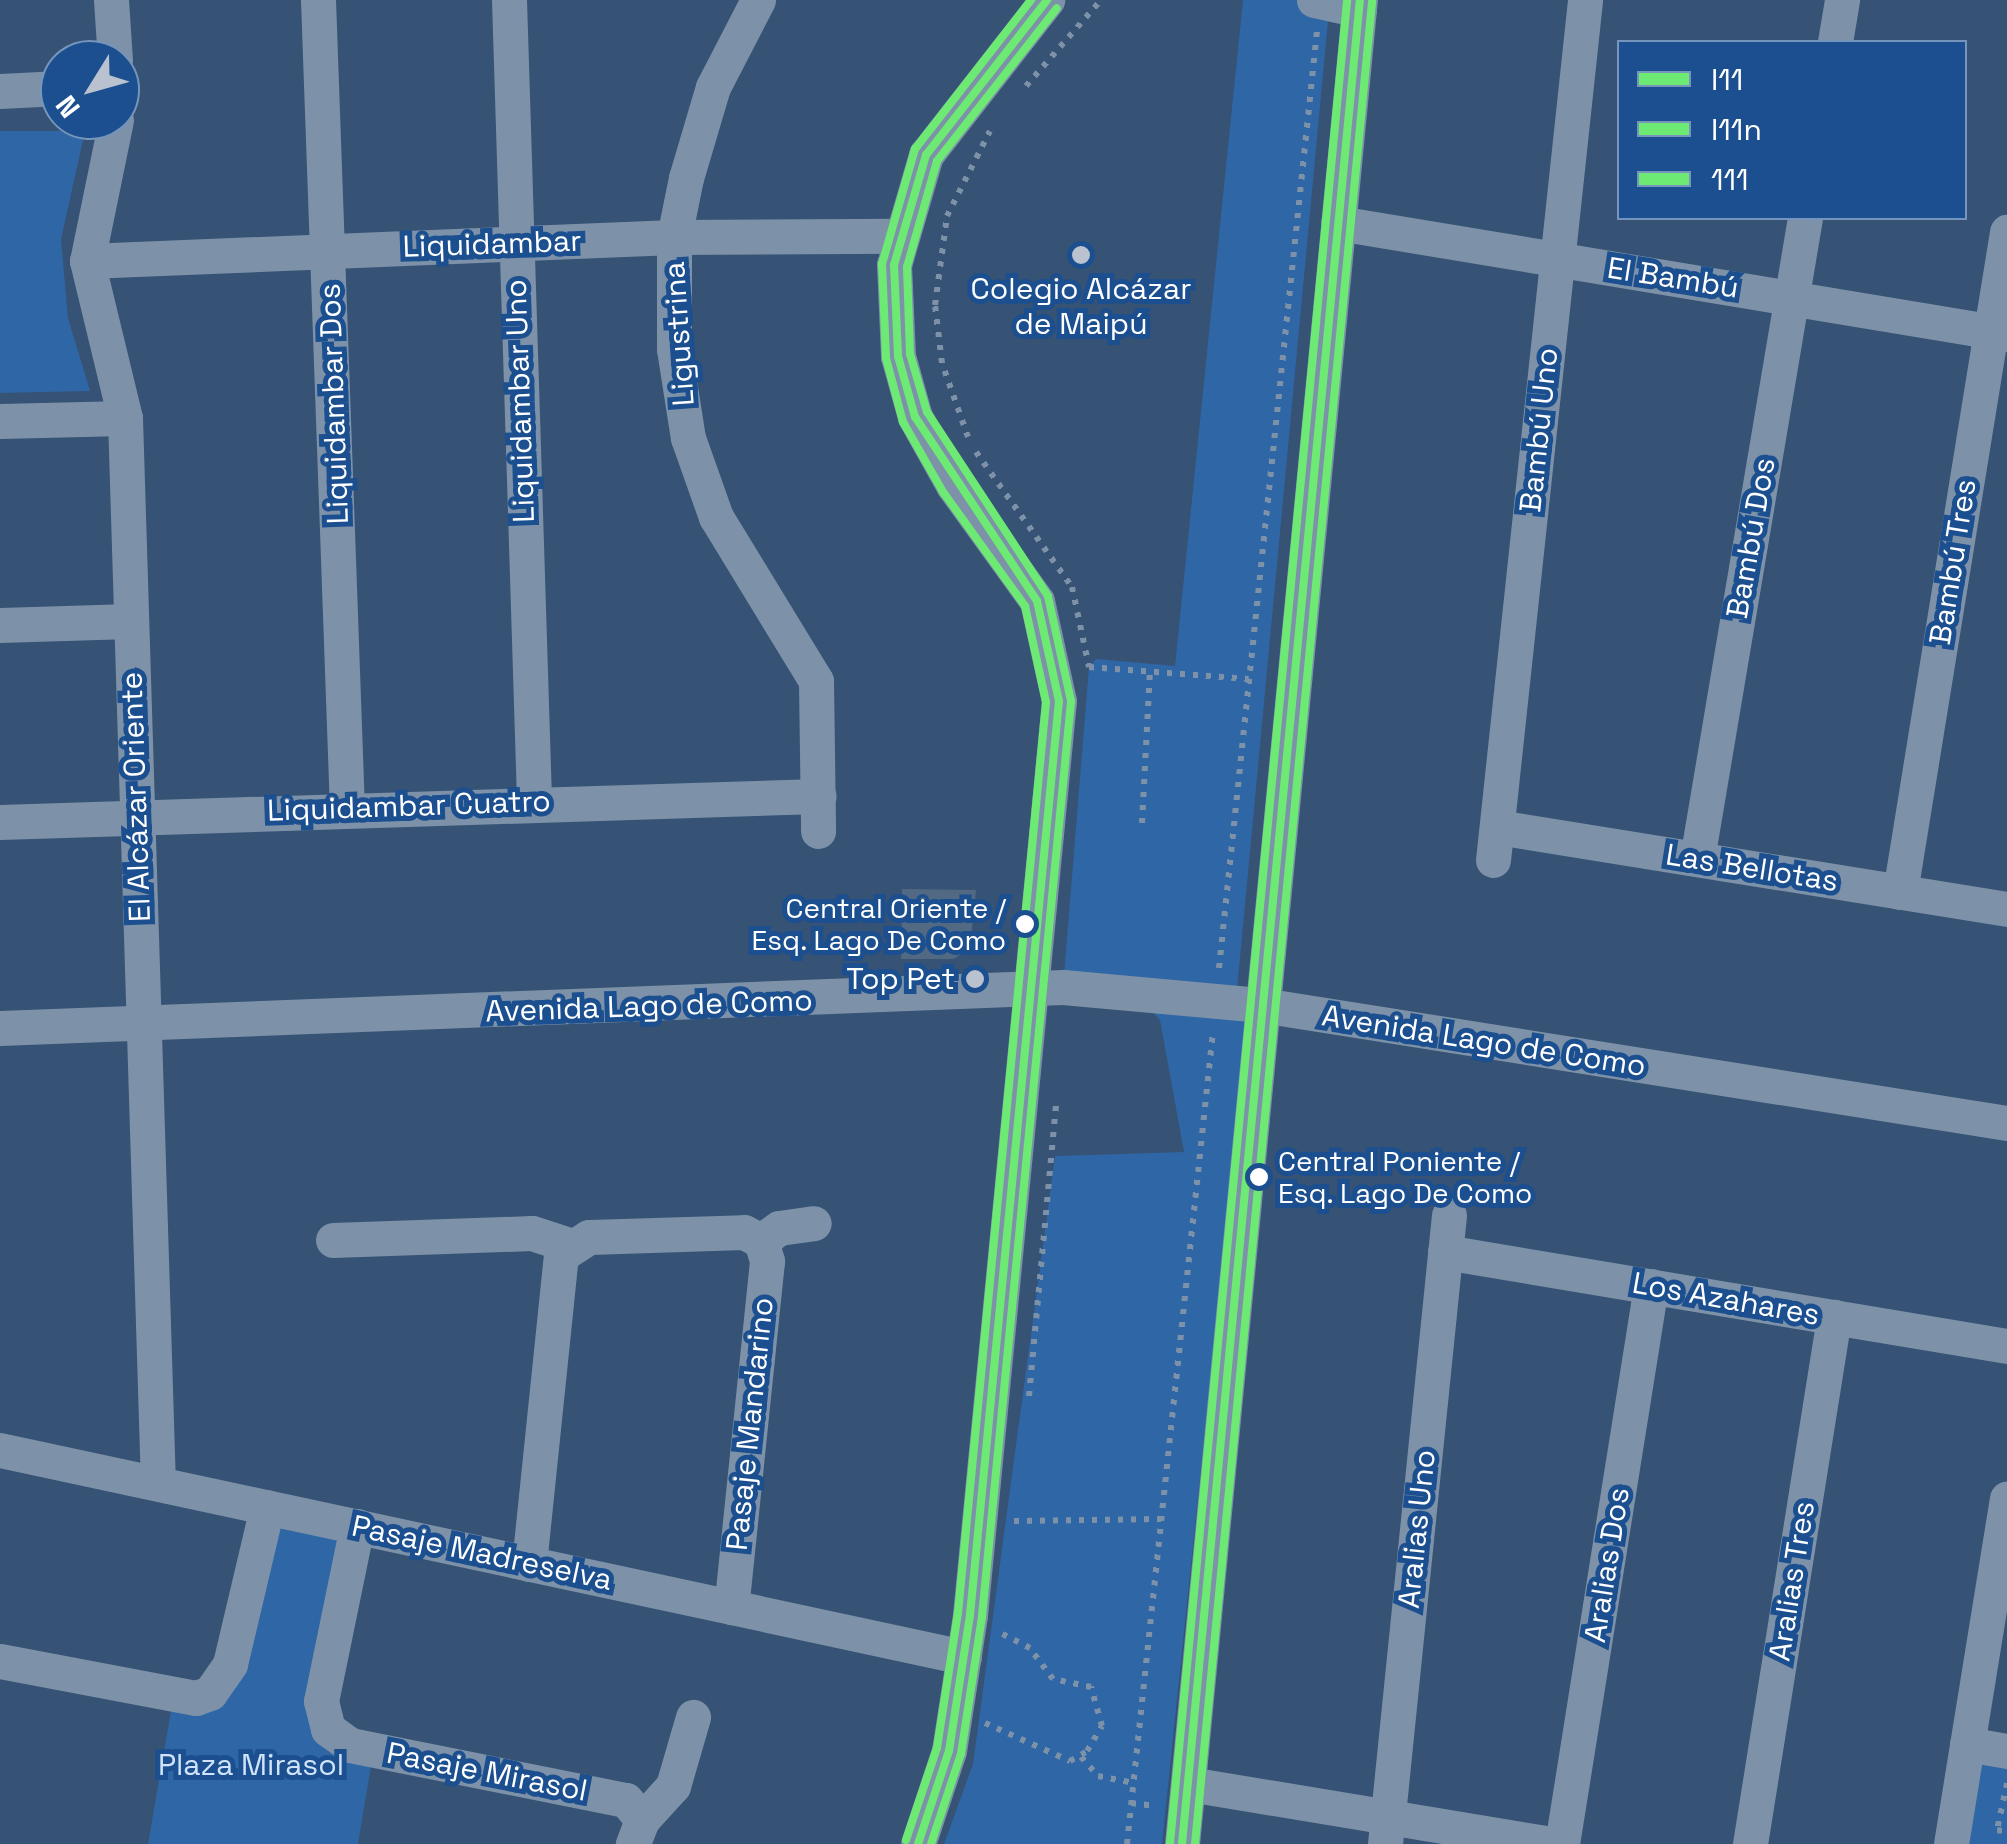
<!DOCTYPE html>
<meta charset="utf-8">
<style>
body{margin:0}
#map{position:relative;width:2007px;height:1844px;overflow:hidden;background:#365274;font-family:"Space Grotesk",sans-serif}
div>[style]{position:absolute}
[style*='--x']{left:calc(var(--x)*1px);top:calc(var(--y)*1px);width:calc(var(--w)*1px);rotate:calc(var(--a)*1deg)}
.green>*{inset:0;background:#2f66a5}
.building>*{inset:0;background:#526984}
.path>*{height:6px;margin-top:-3px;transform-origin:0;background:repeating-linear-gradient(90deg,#7d92a8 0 5px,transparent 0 13px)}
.minor>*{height:35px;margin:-17.5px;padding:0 17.5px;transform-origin:17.5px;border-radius:17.5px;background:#7d92a8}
.bus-1>*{height:8px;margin:-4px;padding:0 4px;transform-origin:4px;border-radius:4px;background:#6dea73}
.bus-2>*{height:8px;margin:-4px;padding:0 4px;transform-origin:4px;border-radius:4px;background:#6dea73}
.bus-3>*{height:8px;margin:-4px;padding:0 4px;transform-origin:4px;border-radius:4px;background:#6dea73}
.dots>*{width:28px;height:28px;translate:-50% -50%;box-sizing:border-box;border:5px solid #1b4f8f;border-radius:50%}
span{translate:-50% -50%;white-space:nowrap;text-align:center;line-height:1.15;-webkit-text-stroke:10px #1b4f8f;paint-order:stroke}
.bus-label{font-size:28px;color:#fff}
.right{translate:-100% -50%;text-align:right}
.left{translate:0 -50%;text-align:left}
.street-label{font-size:30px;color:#fff}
.poi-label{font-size:30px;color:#fff}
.park-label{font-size:30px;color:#cfe3fa}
.legend{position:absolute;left:1617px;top:40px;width:350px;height:180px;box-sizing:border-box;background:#1b4f8f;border:2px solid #7695bc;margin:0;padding:12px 18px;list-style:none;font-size:30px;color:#fff}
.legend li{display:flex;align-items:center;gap:20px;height:50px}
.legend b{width:50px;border:2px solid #7695bc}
.north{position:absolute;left:40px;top:40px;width:100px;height:100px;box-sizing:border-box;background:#1b4f8f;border:2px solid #7695bc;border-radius:50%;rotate:233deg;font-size:28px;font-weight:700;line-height:40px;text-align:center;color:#fff}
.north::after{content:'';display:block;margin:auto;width:35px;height:45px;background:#b9c2ce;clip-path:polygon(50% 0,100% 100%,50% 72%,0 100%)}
</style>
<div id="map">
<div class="green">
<div style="clip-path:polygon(1243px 0,1330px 0,1237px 990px,1063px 987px,1089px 667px,1096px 659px,1175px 666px)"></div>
<div style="clip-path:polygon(0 131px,85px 131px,61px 239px,68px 318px,90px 391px,0 393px)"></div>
<div style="clip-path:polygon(1151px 1010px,1248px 1016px,1162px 1844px,944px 1844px,973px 1764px,1055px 1156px,1184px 1152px,1160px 1020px)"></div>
<div style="clip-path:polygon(274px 1523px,335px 1539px,341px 1548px,308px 1694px,372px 1760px,358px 1844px,148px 1844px,172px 1705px,204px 1702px)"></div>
<div style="clip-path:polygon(2007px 1755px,2007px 1844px,1967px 1844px,1976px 1762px)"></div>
</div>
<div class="building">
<div style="clip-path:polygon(902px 889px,976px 890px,970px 947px,954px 959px,901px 959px)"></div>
</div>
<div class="path">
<div style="--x:1026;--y:86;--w:114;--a:-48.9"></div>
<div style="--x:968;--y:437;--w:78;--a:-109.4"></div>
<div style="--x:942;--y:363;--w:58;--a:-96.9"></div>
<div style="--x:935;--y:305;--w:90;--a:-82.3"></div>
<div style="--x:947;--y:216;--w:95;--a:-63.2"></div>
<div style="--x:976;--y:452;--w:166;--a:54.6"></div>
<div style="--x:1072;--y:587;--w:82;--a:78"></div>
<div style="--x:1089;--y:667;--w:160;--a:4.3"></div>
<div style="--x:1142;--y:823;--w:151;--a:-87"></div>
<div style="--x:1219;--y:968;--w:942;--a:-84.03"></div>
<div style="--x:1029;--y:1396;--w:292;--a:-84.7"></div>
<div style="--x:1014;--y:1521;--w:147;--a:-0.8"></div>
<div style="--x:985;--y:1723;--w:93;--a:24.1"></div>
<div style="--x:1070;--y:1761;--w:20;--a:-30"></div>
<div style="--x:1087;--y:1751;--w:29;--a:-59"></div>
<div style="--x:1102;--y:1726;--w:41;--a:-105.8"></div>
<div style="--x:1091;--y:1687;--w:39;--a:-168"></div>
<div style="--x:1053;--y:1679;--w:39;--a:-127"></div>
<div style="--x:1030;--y:1648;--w:36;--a:-153"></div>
<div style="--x:1081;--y:1757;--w:25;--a:48"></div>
<div style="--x:1098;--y:1776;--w:37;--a:11"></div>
<div style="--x:2007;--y:1783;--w:48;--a:102"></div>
<div style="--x:1997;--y:1830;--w:10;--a:11"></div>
<div style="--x:1131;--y:1803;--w:24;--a:7"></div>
<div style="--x:1127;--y:1844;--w:818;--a:-83.96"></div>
</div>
<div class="minor">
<div style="--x:111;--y:0;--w:60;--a:86.2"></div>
<div style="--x:318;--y:0;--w:810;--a:87.95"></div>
<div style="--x:509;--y:0;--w:801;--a:88.21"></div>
<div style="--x:758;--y:0;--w:98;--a:117.3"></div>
<div style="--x:713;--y:87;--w:95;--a:106.5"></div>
<div style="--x:686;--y:178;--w:60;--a:101.5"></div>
<div style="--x:674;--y:237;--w:112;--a:90"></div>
<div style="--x:674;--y:349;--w:90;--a:81.1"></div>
<div style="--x:688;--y:438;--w:84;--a:70.5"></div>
<div style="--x:716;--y:517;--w:192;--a:58.6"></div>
<div style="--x:816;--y:681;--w:150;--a:89.2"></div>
<div style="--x:1314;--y:0;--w:46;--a:12.5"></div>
<div style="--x:1835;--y:42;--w:43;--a:-80.5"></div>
<div style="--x:0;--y:91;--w:60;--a:-2.9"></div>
<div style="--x:116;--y:120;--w:144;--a:101.6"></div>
<div style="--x:87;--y:261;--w:162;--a:76.4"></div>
<div style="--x:125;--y:418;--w:1066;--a:88.23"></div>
<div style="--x:1338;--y:223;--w:678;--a:9.42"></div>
<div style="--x:87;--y:261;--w:587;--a:-2.34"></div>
<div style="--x:674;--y:237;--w:224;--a:-0.3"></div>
<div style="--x:0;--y:421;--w:125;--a:-1.4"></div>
<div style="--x:0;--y:625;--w:131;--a:-1.7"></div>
<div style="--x:0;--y:822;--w:819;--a:-1.82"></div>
<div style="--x:1497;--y:827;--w:517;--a:9.13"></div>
<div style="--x:1697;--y:859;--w:650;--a:-80.44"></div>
<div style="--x:1493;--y:860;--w:865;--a:-83.89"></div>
<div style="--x:1900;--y:892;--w:669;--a:-80.79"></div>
<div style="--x:0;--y:1028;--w:1064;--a:-2.21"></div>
<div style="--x:1063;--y:987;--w:200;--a:5.2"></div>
<div style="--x:1262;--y:1005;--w:754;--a:9"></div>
<div style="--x:333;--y:1240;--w:199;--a:-2"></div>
<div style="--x:532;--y:1233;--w:38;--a:18"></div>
<div style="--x:761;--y:1241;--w:22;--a:-36"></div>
<div style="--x:779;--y:1228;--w:35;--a:-8"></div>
<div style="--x:1445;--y:1252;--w:570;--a:9.5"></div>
<div style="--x:0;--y:1450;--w:986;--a:12.12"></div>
<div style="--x:357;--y:1526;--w:179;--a:101.6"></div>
<div style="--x:321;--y:1701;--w:29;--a:76"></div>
<div style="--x:328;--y:1729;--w:27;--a:36"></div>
<div style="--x:350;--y:1745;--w:281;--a:11.3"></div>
<div style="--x:626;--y:1800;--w:26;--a:51"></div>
<div style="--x:642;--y:1820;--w:26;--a:111"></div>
<div style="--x:529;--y:1564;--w:311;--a:-84.1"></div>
<div style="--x:561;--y:1255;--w:33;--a:-33"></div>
<div style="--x:589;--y:1237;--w:155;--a:-1.8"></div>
<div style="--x:744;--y:1232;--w:19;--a:28"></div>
<div style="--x:761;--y:1241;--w:21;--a:73"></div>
<div style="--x:767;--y:1261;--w:348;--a:95.9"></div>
<div style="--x:0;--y:1661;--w:199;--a:10.7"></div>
<div style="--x:196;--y:1698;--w:15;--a:-20"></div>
<div style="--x:210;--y:1693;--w:35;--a:-55"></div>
<div style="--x:230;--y:1664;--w:161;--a:-76.7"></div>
<div style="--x:1967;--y:1744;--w:41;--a:9.9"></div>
<div style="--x:1189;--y:1784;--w:368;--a:9.4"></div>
<div style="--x:642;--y:1820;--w:46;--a:-47.6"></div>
<div style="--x:673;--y:1786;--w:72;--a:-73.8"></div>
<div style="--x:918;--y:1844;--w:98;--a:-71.6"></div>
<div style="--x:949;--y:1751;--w:138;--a:-81.2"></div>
<div style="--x:970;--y:1615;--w:918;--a:-84.44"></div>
<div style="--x:1059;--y:701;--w:102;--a:-102.4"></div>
<div style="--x:1037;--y:601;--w:143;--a:-125.9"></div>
<div style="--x:953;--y:485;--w:78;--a:-119.2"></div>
<div style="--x:915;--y:417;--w:63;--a:-105.6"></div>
<div style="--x:898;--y:356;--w:91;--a:-92.5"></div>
<div style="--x:894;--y:265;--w:115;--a:-73.8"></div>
<div style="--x:926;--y:155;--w:197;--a:-52"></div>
<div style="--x:1182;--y:1844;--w:1853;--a:-84.49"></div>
<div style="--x:1385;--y:1844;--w:632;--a:-84.19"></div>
<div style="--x:1562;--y:1844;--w:565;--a:-80.94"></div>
<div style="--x:1750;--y:1844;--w:534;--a:-80.94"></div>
<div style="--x:1951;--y:1844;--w:350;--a:-80.8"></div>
</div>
<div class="bus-1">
<div style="--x:918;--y:1844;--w:98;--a:-71.6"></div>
<div style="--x:949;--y:1751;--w:138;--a:-81.2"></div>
<div style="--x:970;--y:1615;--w:918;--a:-84.44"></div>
<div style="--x:1059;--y:701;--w:102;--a:-102.4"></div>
<div style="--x:1037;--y:601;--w:221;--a:-123.5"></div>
<div style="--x:915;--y:417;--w:63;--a:-105.6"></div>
<div style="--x:898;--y:356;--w:91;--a:-92.5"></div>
<div style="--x:894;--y:265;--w:115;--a:-73.8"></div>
<div style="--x:926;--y:155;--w:197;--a:-52"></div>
<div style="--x:1182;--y:1844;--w:1853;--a:-84.49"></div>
</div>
<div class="bus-2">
<div style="--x:931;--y:1844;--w:95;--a:-71.6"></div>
<div style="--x:961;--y:1754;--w:140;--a:-81.3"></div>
<div style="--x:982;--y:1616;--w:919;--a:-84.44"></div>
<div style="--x:1071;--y:701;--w:107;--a:-102.4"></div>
<div style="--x:1048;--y:596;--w:220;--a:-123.3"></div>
<div style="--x:927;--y:412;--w:60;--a:-106.3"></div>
<div style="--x:910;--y:354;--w:87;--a:-92"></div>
<div style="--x:907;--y:267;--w:110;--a:-74.2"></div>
<div style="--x:937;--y:161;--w:194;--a:-51.9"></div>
<div style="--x:1195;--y:1844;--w:1851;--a:-84.51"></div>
</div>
<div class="bus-3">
<div style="--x:906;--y:1840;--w:97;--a:-71.4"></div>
<div style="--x:937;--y:1748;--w:137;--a:-81.2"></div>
<div style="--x:958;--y:1613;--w:915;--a:-84.48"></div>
<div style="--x:1046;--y:702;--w:98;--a:-102.3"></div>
<div style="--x:1025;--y:606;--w:140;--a:-125.7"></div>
<div style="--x:943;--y:492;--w:81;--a:-119.7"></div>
<div style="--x:903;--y:422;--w:66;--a:-104.9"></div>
<div style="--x:886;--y:358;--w:94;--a:-92.4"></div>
<div style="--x:882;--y:264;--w:120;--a:-74"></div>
<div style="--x:915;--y:149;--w:189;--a:-52.1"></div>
<div style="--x:1170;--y:1843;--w:1851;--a:-84.51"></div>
</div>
<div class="dots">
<div style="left:1081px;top:255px;background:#b9c2ce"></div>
<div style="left:1025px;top:924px;background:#fff"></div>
<div style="left:975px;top:979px;background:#b9c2ce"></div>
<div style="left:1259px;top:1177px;background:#fff"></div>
</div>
<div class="bus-label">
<span class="right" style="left:1006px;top:924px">Central Oriente /<br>Esq. Lago De Como</span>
<span class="left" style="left:1278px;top:1177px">Central Poniente /<br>Esq. Lago De Como</span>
</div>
<div class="street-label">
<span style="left:492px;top:244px;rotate:-2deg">Liquidambar</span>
<span style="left:1673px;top:278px;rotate:9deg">El Bambú</span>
<span style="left:679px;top:334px;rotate:-94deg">Ligustrina</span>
<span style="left:520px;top:401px;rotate:-92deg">Liquidambar Uno</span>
<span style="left:334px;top:404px;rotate:-92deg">Liquidambar Dos</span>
<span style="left:1539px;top:430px;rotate:-84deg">Bambú Uno</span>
<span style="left:1751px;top:538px;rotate:-80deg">Bambú Dos</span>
<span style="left:1953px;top:562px;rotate:-81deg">Bambú Tres</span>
<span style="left:136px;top:797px;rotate:-92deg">El Alcázar Oriente</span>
<span style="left:409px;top:806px;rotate:-2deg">Liquidambar Cuatro</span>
<span style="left:1752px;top:868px;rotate:9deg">Las Bellotas</span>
<span style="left:649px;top:1006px;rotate:-2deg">Avenida Lago de Como</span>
<span style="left:1484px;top:1041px;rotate:9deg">Avenida Lago de Como</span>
<span style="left:1726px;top:1299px;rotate:10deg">Los Azahares</span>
<span style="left:750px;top:1424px;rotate:-84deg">Pasaje Mandarino</span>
<span style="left:1417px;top:1529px;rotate:-84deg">Aralias Uno</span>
<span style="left:482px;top:1553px;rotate:12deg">Pasaje Madreselva</span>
<span style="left:1607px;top:1565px;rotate:-81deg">Aralias Dos</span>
<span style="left:1792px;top:1581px;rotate:-81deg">Aralias Tres</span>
<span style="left:487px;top:1772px;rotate:11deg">Pasaje Mirasol</span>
</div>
<div class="poi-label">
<span style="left:1081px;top:306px">Colegio Alcázar<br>de Maipú</span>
<span class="right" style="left:955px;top:979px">Top Pet</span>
</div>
<div class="park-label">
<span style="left:251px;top:1765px">Plaza Mirasol</span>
</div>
<ul class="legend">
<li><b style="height:12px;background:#6dea73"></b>I11</li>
<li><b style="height:12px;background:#6dea73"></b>I11n</li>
<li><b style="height:12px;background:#6dea73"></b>111</li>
</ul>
<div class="north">N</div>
</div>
